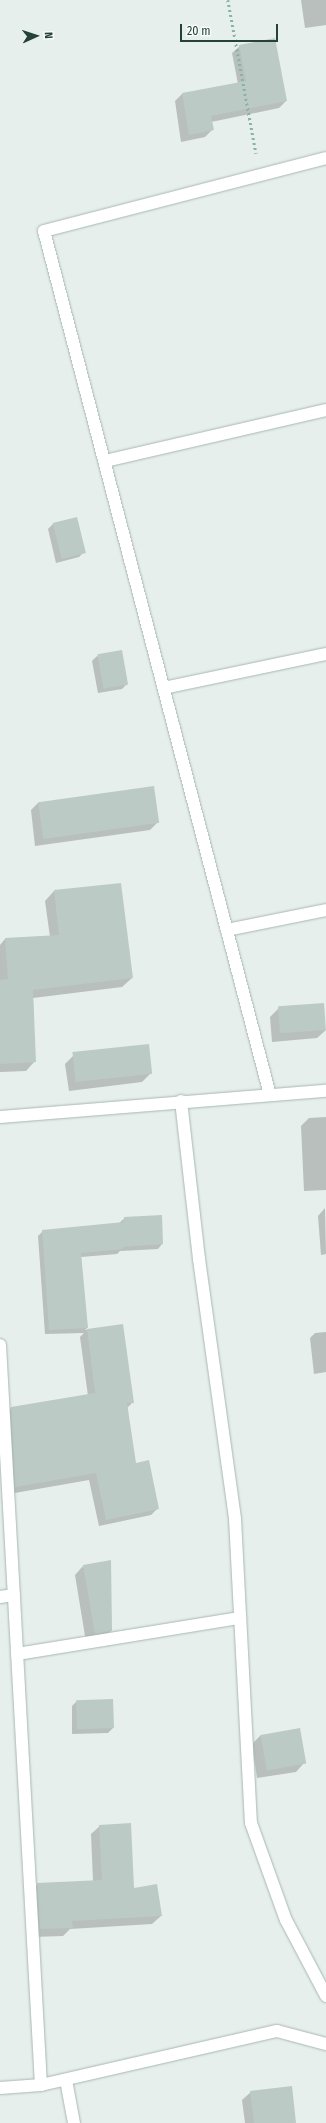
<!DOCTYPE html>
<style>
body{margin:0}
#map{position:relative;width:326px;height:2123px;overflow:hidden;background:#e6efeb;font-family:"Fira Sans Condensed",sans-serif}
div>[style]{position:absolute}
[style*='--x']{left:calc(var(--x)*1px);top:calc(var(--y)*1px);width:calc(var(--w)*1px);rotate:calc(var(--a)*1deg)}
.shadow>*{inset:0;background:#0003}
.building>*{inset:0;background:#bbcac4;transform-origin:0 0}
.path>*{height:2.5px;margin-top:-1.25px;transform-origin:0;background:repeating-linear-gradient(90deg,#86b3a5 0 2px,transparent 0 5px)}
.roads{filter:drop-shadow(0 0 1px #a8b8b2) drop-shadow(0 0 1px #a8b8b2)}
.minor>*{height:12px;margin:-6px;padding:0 6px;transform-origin:6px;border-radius:6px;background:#fff}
.tertiary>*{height:12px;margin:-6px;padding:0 6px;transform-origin:6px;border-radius:6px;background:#fff}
span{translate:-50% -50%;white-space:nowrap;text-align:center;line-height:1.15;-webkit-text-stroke:3px #f7fbf9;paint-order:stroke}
.north{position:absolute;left:16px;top:16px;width:40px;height:40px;-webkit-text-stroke:3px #f7fbf9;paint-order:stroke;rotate:87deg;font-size:11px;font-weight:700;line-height:16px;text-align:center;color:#24423a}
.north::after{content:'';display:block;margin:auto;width:14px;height:18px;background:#24423a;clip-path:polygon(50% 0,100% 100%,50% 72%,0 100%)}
.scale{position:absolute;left:180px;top:24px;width:98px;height:18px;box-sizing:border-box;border:2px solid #24423a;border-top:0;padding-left:5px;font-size:12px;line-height:14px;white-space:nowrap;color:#24423a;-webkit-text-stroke:3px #f7fbf9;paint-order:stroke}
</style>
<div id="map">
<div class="shadow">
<div style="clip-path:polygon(301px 0,326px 0,326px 25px,305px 28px)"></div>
<div style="clip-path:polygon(240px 46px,286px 101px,279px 108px,211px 122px,213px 129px,205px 137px,181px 142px,175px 101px,182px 94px,238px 84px,232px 53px)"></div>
<div style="clip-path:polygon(76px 518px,84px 552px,79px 557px,56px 563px,48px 529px,53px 524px)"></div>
<div style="clip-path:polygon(97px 656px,127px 684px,122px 689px,98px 693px,92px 661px)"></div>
<div style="clip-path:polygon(39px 802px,158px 822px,150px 830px,35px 846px,31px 810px)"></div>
<div style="clip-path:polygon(54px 891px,132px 978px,122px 987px,33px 998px,35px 1061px,26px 1071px,0 1072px,0 945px,5px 939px,50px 937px,45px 901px)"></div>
<div style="clip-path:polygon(279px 1008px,326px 1030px,317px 1038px,272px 1042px,270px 1017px)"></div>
<div style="clip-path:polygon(74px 1055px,151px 1073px,142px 1082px,69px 1091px,65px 1064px)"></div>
<div style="clip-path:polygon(326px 1117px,326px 1190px,304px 1191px,301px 1126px,309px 1118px)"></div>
<div style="clip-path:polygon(325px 1208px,326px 1254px,321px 1255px,318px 1216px)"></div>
<div style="clip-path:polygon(161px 1216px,162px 1244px,158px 1249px,120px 1251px,117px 1254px,81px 1257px,87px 1328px,85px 1330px,122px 1325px,133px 1402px,127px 1408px,135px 1464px,158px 1508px,151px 1515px,99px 1526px,89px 1480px,9px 1494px,4px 1415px,11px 1408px,88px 1396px,80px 1337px,84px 1333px,45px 1334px,38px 1236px,43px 1231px,119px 1223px,125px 1218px)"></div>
<div style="clip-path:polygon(326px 1332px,326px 1372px,314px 1374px,310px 1338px,315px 1333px)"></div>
<div style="clip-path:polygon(83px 1566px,111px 1631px,102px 1639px,86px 1642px,75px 1575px)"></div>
<div style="clip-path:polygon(77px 1701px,113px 1728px,108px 1733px,72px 1734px,72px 1706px)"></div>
<div style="clip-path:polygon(261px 1735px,304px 1763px,296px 1772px,257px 1778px,252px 1744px)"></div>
<div style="clip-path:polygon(100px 1826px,133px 1889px,161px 1916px,152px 1924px,70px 1929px,63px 1936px,32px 1937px,29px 1893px,38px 1884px,93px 1881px,91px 1834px)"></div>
<div style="clip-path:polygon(251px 2092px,295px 2123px,245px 2123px,242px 2100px)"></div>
</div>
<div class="building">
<div style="clip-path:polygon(275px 38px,287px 101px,211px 116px,214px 130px,189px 135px,182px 93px,246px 81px,239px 45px)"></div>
<div style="left:77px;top:517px;width:37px;height:25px;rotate:76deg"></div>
<div style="left:122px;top:650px;width:35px;height:25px;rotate:80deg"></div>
<div style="left:154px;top:786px;width:37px;height:117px;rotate:82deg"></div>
<div style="clip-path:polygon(121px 883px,133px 978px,33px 990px,36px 1062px,0 1064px,0 980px,8px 979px,5px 938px,59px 935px,54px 890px)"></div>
<div style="left:324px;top:1003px;width:27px;height:46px;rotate:86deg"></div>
<div style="left:149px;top:1044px;width:30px;height:77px;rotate:84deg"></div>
<div style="clip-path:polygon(162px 1215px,163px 1244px,123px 1247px,123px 1249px,81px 1253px,88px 1328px,49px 1330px,42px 1230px,124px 1222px,124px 1217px)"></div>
<div style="clip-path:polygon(123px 1324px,134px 1403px,127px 1403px,136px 1463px,149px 1460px,159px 1509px,106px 1520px,96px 1473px,15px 1487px,11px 1407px,95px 1393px,87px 1329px)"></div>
<div style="clip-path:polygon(111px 1560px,112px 1631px,95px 1634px,83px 1565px)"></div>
<div style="left:113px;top:1699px;width:29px;height:37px;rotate:88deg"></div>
<div style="left:300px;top:1728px;width:36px;height:40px;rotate:80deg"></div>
<div style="clip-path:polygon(131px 1823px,134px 1888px,157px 1884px,162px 1916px,72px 1921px,73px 1928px,40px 1929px,37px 1883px,102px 1880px,99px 1825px)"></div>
<div style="clip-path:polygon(292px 2086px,296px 2123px,254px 2123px,250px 2091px)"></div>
</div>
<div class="path">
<div style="--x:228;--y:0;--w:156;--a:79.6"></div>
</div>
<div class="roads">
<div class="minor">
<div style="--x:105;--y:461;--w:227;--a:-13"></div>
<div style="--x:164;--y:688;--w:166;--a:-11.9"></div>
<div style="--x:227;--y:930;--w:101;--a:-11.4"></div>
<div style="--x:270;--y:1095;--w:893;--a:-104.66"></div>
<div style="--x:44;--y:231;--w:291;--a:-14.5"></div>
<div style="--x:181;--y:1101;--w:159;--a:83.5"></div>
<div style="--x:199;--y:1259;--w:262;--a:82.1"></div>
<div style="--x:235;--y:1519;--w:304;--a:87"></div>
<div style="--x:251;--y:1823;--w:103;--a:70.2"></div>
<div style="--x:286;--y:1920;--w:86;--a:62.2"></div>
<div style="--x:0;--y:1345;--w:741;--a:86.83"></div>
<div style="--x:41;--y:2085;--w:242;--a:-12.9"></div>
<div style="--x:277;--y:2031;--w:51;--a:14.9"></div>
<div style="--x:0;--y:1597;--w:14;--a:-8"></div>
<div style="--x:17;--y:1654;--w:226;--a:-9.2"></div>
<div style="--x:66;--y:2080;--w:44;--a:79.5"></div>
<div style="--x:0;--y:2088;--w:41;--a:-4.2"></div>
</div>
<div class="tertiary">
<div style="--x:0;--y:1117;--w:327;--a:-4.6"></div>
</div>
</div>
<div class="north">N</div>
<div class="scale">20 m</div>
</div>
